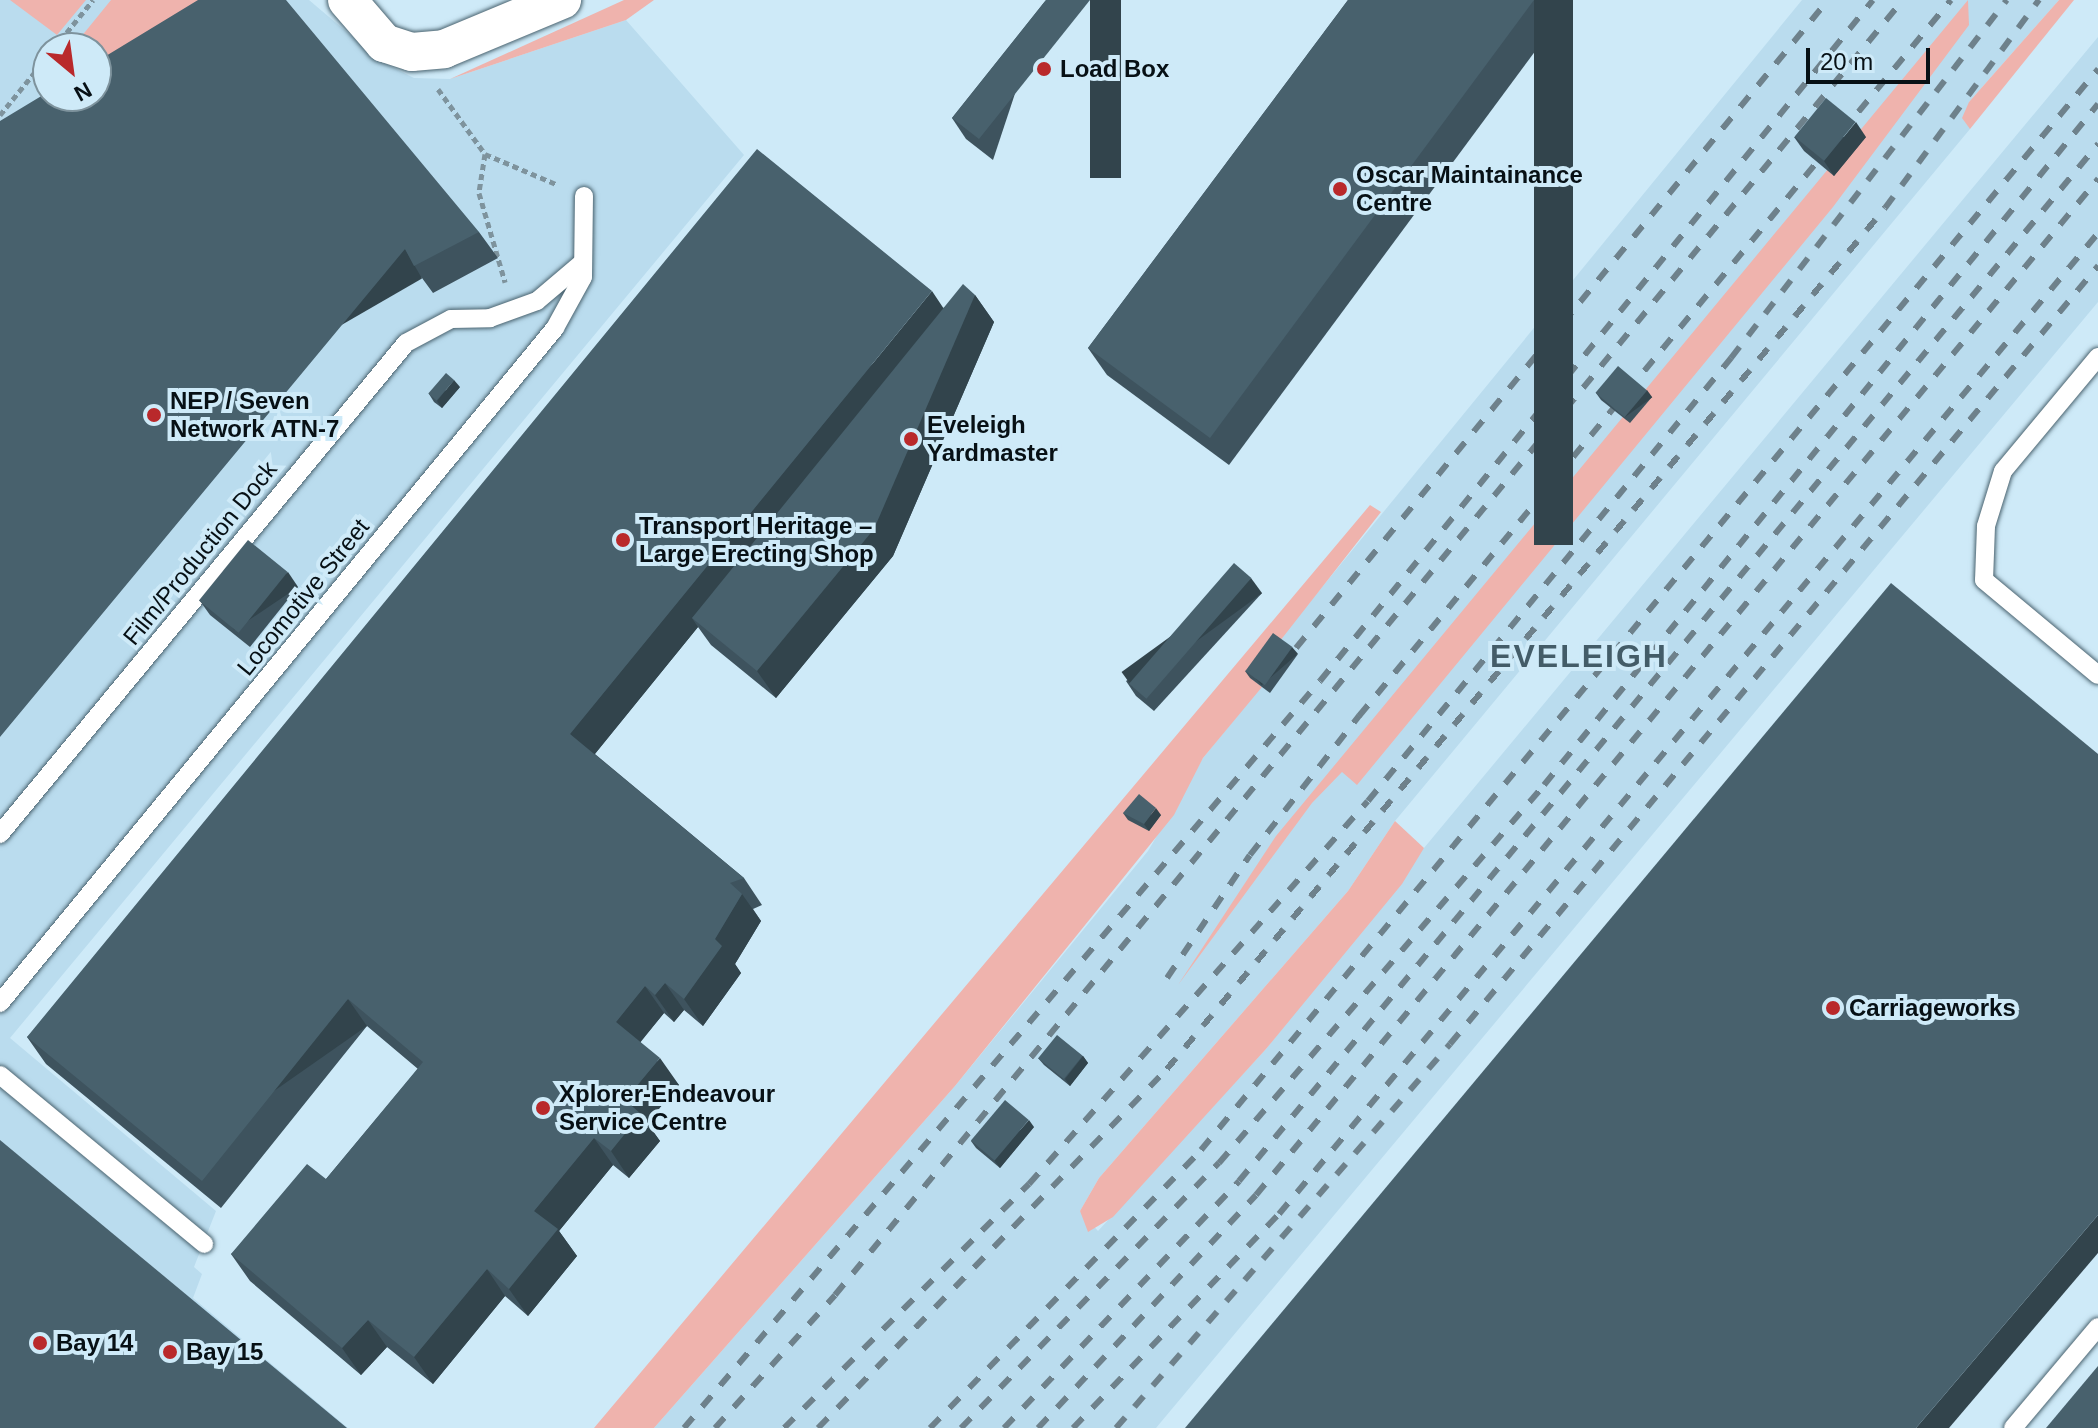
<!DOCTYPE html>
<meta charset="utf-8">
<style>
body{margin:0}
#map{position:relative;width:2098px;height:1428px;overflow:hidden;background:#ceeaf8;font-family:Helvetica,sans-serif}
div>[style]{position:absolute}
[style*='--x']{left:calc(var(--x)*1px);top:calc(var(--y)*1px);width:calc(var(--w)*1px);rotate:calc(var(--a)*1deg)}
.built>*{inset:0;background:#badcee}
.green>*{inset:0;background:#efb3ad}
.path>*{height:5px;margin-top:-2.5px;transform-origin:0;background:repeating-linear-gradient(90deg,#7e939d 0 6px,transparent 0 10px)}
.roads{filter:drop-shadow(0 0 2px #4a636f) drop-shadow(0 0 2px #4a636f)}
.lane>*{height:18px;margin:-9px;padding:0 9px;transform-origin:9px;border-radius:9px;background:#fff}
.street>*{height:38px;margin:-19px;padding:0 19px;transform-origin:19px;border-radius:19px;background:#fff}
.rail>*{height:6px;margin-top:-3px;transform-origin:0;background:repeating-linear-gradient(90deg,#6e818b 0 14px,transparent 0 28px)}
.wall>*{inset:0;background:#3e535e}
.shaded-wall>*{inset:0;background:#32444c;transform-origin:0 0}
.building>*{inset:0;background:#48616d;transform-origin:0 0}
.dots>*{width:22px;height:22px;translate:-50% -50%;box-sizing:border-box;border:4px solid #ceeaf8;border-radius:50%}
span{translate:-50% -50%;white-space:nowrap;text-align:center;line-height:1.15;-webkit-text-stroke:8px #ceeaf8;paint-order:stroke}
.poi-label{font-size:24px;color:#071015;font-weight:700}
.left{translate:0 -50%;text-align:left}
.street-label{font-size:24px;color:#071015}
.district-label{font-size:32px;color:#435c68;font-weight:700;letter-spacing:2px}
.north{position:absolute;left:32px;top:32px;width:80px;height:80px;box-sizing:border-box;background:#ceeaf8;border:2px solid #7e939d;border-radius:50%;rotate:151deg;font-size:22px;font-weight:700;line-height:32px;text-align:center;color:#071015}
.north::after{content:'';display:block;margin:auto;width:28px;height:36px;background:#b9292b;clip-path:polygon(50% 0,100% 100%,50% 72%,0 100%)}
.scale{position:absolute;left:1806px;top:48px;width:124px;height:36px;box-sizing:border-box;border:4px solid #071015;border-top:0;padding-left:10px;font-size:24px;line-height:28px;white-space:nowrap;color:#071015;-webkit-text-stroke:6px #ceeaf8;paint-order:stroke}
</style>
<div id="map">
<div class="built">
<div style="clip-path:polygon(evenodd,0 0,309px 0,382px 62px,414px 78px,450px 79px,626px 20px,744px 155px,10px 1038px,216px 1211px,194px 1267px,202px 1274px,193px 1298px,348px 1428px,0 1428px,0 0,48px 48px,96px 48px,96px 96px,48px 96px,48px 48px)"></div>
<div style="clip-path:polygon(1802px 0,2059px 0,1969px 102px,1970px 129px,1395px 821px,1348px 891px,1099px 1178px,1080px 1211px,1098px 1231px,1266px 1049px,1424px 848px,2098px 37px,2098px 302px,1156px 1428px,654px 1428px,955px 1086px,1148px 851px,1203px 758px,1261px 687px,1250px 678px,1278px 641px)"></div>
</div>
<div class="green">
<div style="clip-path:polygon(10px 0,86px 0,57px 35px)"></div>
<div style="clip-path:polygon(111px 0,234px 0,96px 82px,96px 48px,72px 48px)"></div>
<div style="clip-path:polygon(624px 0,654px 0,626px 20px,450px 79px)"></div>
<div style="clip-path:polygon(1968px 0,1969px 25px,1833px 207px,1357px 785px,1342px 772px,1312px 803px,1178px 985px,1276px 836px)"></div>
<div style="clip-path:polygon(2059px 0,2074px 0,1970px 129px,1962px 118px,1969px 102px)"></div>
<div style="clip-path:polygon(1370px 505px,1381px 512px,1251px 678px,1262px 687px,1203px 758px,1174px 815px,955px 1086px,654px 1428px,594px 1428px)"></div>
<div style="clip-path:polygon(1395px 821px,1424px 848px,1402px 884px,1266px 1049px,1113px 1217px,1088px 1232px,1080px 1211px,1099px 1178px,1348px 891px)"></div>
</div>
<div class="path">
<div style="--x:54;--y:48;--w:62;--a:-50.9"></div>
<div style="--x:438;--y:89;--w:80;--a:54.1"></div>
<div style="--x:485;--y:154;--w:77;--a:22.9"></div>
<div style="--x:0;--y:115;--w:76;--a:-50.9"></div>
<div style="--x:485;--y:154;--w:39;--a:99"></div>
<div style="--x:479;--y:193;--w:93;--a:73.7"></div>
</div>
<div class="roads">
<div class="lane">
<div style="--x:2098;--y:357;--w:148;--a:129.8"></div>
<div style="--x:2003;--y:471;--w:58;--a:107.2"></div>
<div style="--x:1986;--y:526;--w:54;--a:92.1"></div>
<div style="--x:1984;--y:580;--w:148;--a:39.8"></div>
<div style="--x:0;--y:834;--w:637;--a:-50.41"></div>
<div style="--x:406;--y:343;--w:51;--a:-28.1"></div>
<div style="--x:451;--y:319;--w:39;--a:-1"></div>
<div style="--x:490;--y:318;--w:50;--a:-19.9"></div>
<div style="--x:537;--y:301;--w:59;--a:-40.2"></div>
<div style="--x:0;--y:1003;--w:874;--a:-50.57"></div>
<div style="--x:555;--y:328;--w:58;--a:-61.2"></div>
<div style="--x:583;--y:277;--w:81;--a:-89.3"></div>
<div style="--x:0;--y:1075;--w:265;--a:39.6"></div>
<div style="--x:2013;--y:1428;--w:132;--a:-49.9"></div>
</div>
<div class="street">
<div style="--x:347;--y:0;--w:57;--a:49.3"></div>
<div style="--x:384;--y:43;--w:29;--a:18"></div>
<div style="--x:412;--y:52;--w:32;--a:-5"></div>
<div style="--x:444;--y:49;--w:128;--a:-22.6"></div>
</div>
</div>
<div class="rail">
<div style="--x:1296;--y:648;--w:838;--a:-50.61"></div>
<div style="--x:1167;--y:978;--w:148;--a:-56"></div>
<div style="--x:1250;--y:855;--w:177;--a:-51.9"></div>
<div style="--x:1359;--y:716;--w:929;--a:-50.42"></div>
<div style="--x:684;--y:1428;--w:981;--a:-49.59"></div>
<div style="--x:1320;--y:681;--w:877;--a:-50.92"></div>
<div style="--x:715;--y:1428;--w:179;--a:-47.9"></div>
<div style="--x:835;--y:1295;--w:1679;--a:-50.49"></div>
<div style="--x:784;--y:1428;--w:346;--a:-44.9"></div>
<div style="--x:1029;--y:1184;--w:511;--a:-48.49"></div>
<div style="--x:1368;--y:801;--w:573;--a:-50.67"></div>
<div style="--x:1731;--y:358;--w:452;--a:-52.4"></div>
<div style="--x:818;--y:1428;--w:501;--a:-45.81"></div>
<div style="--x:1167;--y:1069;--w:1121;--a:-50.17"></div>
<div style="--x:1885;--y:208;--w:259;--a:-53.5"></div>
<div style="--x:930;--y:1428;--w:388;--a:-45.7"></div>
<div style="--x:1201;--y:1150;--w:1405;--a:-50.31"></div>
<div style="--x:961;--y:1428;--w:370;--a:-45.8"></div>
<div style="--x:1219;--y:1163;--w:499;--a:-49.3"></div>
<div style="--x:1544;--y:785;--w:878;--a:-50.87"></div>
<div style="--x:1004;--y:1428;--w:341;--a:-46.4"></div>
<div style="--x:1239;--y:1181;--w:1347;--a:-50.36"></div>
<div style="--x:1038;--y:1428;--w:319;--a:-46.9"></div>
<div style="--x:1256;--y:1195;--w:1320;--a:-50.35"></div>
<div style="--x:1073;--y:1428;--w:297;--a:-46.1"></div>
<div style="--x:1279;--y:1214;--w:1278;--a:-50.14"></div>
<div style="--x:1116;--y:1428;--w:509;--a:-48.98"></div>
<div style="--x:1450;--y:1044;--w:1013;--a:-50.21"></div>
</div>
<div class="wall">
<div style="clip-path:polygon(1046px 0,993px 160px,966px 139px,952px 118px)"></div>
<div style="clip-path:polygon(1348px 0,1573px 0,1229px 465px,1107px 375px,1088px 348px)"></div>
<div style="clip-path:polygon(0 121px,479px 232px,498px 258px,433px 293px,422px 278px)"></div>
<div style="clip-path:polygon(1794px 137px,1866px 137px,1834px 176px,1804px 151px)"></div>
<div style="clip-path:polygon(975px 295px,994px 322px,893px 556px,776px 698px,711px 645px,698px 627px,595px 754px,744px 878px,762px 905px,753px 909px,761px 921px,735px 964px,741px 973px,703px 1026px,684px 1010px,674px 1022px,664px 1013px,640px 1042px,679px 1085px,647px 1123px,660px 1141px,629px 1178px,613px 1165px,559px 1231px,577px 1256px,528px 1316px,505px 1296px,433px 1384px,387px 1347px,361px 1375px,250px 1281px,231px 1254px,326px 1179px,418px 1069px,367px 1026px,221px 1208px,46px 1064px,27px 1037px,943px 308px)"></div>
<div style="clip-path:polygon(460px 387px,442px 408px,434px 402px,429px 394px)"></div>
<div style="clip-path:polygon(1596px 393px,1652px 397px,1630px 423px,1601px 400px)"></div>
<div style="clip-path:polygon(298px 587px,250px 647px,210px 615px,200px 601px)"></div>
<div style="clip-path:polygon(1262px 593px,1154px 711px,1136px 696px,1126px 681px)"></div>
<div style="clip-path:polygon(1298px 654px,1270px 693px,1250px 678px,1245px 671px)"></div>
<div style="clip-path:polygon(1123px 813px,1161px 815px,1149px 831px,1128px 820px)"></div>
<div style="clip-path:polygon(1083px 1056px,1088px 1063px,1070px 1086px,1044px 1065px,1038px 1058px)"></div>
<div style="clip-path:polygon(1034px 1127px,1000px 1168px,976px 1148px,971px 1141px)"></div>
</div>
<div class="shaded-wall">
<div style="left:1090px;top:0;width:31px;height:178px"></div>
<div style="left:1534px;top:0;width:39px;height:545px"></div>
<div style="clip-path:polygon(1856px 122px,1866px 137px,1834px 176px,1824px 161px)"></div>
<div style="left:405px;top:249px;width:34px;height:634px;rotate:60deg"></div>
<div style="clip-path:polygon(932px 291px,950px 318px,692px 618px,698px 627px,589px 761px,570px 734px)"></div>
<div style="clip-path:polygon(975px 295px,994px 322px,893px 556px,776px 698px,757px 671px)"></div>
<div style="clip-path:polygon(454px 380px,460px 387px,442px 408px,437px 401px)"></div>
<div style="left:1647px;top:390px;width:9px;height:34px;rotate:54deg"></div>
<div style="left:288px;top:572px;width:18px;height:77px;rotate:56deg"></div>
<div style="left:1251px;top:578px;width:19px;height:160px;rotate:54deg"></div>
<div style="left:1292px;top:647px;width:9px;height:48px;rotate:49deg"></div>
<div style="clip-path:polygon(1156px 808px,1161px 815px,1149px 831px,1144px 824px)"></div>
<div style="clip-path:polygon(742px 894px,761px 921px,735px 964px,741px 973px,703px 1026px,684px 999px,715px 939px)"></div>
<div style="clip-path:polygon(665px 983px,684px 1010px,674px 1022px,655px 995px)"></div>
<div style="clip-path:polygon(645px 986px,664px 1013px,635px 1049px,616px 1022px)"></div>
<div style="left:348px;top:999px;width:33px;height:233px;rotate:55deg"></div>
<div style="clip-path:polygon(1083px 1056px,1088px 1063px,1070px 1086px,1065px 1079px)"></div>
<div style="clip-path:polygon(660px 1058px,679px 1085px,647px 1123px,660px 1141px,629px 1178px,611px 1151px,625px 1100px)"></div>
<div style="clip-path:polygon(1029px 1120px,1034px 1127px,1000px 1168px,994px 1160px)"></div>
<div style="clip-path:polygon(594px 1138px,613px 1165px,559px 1231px,577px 1256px,528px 1316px,509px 1289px,534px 1211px)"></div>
<div style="clip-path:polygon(2098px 1215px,2098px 1253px,1949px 1428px,1916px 1428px)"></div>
<div style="clip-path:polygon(487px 1269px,505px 1296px,433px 1384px,414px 1357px)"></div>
<div style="clip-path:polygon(368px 1320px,387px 1347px,361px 1375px,342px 1348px)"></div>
</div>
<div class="building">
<div style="clip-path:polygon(198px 0,286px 0,479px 232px,414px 266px,405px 249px,0 737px,0 121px,48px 92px,48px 96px,96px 96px,96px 62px)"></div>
<div style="clip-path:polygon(1046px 0,1090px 0,979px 139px,952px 118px)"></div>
<div style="clip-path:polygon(1348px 0,1534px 0,1210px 438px,1088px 348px)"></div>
<div style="left:1826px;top:98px;width:38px;height:50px;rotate:39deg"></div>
<div style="clip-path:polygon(757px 149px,932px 291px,570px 734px,744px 878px,730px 883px,742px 894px,715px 939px,722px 946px,684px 999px,665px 983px,655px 995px,645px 986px,616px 1022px,660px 1058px,625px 1100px,641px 1114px,611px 1151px,594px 1138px,534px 1211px,558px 1229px,509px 1289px,487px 1269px,414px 1357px,368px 1320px,342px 1348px,231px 1254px,307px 1164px,326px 1179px,423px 1062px,348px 999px,202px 1181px,27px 1037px)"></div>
<div style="clip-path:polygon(963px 284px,975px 295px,874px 529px,757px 671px,692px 618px)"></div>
<div style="left:1618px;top:366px;width:38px;height:35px;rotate:40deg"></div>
<div style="left:446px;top:373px;width:11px;height:27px;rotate:41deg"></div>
<div style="left:248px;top:540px;width:51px;height:78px;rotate:39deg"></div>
<div style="left:1234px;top:563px;width:23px;height:160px;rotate:41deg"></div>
<div style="clip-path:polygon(1891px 583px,2098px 754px,2098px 1215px,1916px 1428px,1185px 1428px)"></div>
<div style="left:1273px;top:633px;width:24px;height:47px;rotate:36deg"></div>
<div style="clip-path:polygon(1139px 794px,1156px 808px,1144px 824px,1123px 813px)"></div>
<div style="left:1057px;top:1035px;width:33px;height:30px;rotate:39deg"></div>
<div style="left:1005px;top:1100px;width:31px;height:53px;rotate:40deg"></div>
<div style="clip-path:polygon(0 1140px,347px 1428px,0 1428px)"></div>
<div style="clip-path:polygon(2098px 1366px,2098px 1428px,2046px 1428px)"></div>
</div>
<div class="dots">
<div style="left:1044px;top:69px;background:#b9292b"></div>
<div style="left:1340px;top:189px;background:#b9292b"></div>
<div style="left:154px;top:415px;background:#b9292b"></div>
<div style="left:911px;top:439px;background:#b9292b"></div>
<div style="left:623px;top:540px;background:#b9292b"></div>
<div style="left:1833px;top:1008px;background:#b9292b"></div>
<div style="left:543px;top:1108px;background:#b9292b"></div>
<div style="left:40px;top:1343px;background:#b9292b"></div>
<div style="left:170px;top:1352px;background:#b9292b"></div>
</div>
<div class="poi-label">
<span class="left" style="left:1060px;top:69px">Load Box</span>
<span class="left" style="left:1356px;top:189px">Oscar Maintainance<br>Centre</span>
<span class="left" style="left:170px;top:415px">NEP / Seven<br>Network ATN-7</span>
<span class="left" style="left:927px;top:439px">Eveleigh<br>Yardmaster</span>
<span class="left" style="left:639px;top:540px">Transport Heritage –<br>Large Erecting Shop</span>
<span class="left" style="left:1849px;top:1008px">Carriageworks</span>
<span class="left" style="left:559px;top:1108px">Xplorer-Endeavour<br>Service Centre</span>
<span class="left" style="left:56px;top:1343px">Bay 14</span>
<span class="left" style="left:186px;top:1352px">Bay 15</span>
</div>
<div class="street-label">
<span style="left:200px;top:553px;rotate:-51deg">Film/Production Dock</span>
<span style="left:303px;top:597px;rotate:-51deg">Locomotive Street</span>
</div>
<div class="district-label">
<span style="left:1579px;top:656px">EVELEIGH</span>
</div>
<div class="north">N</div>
<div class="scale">20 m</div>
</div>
